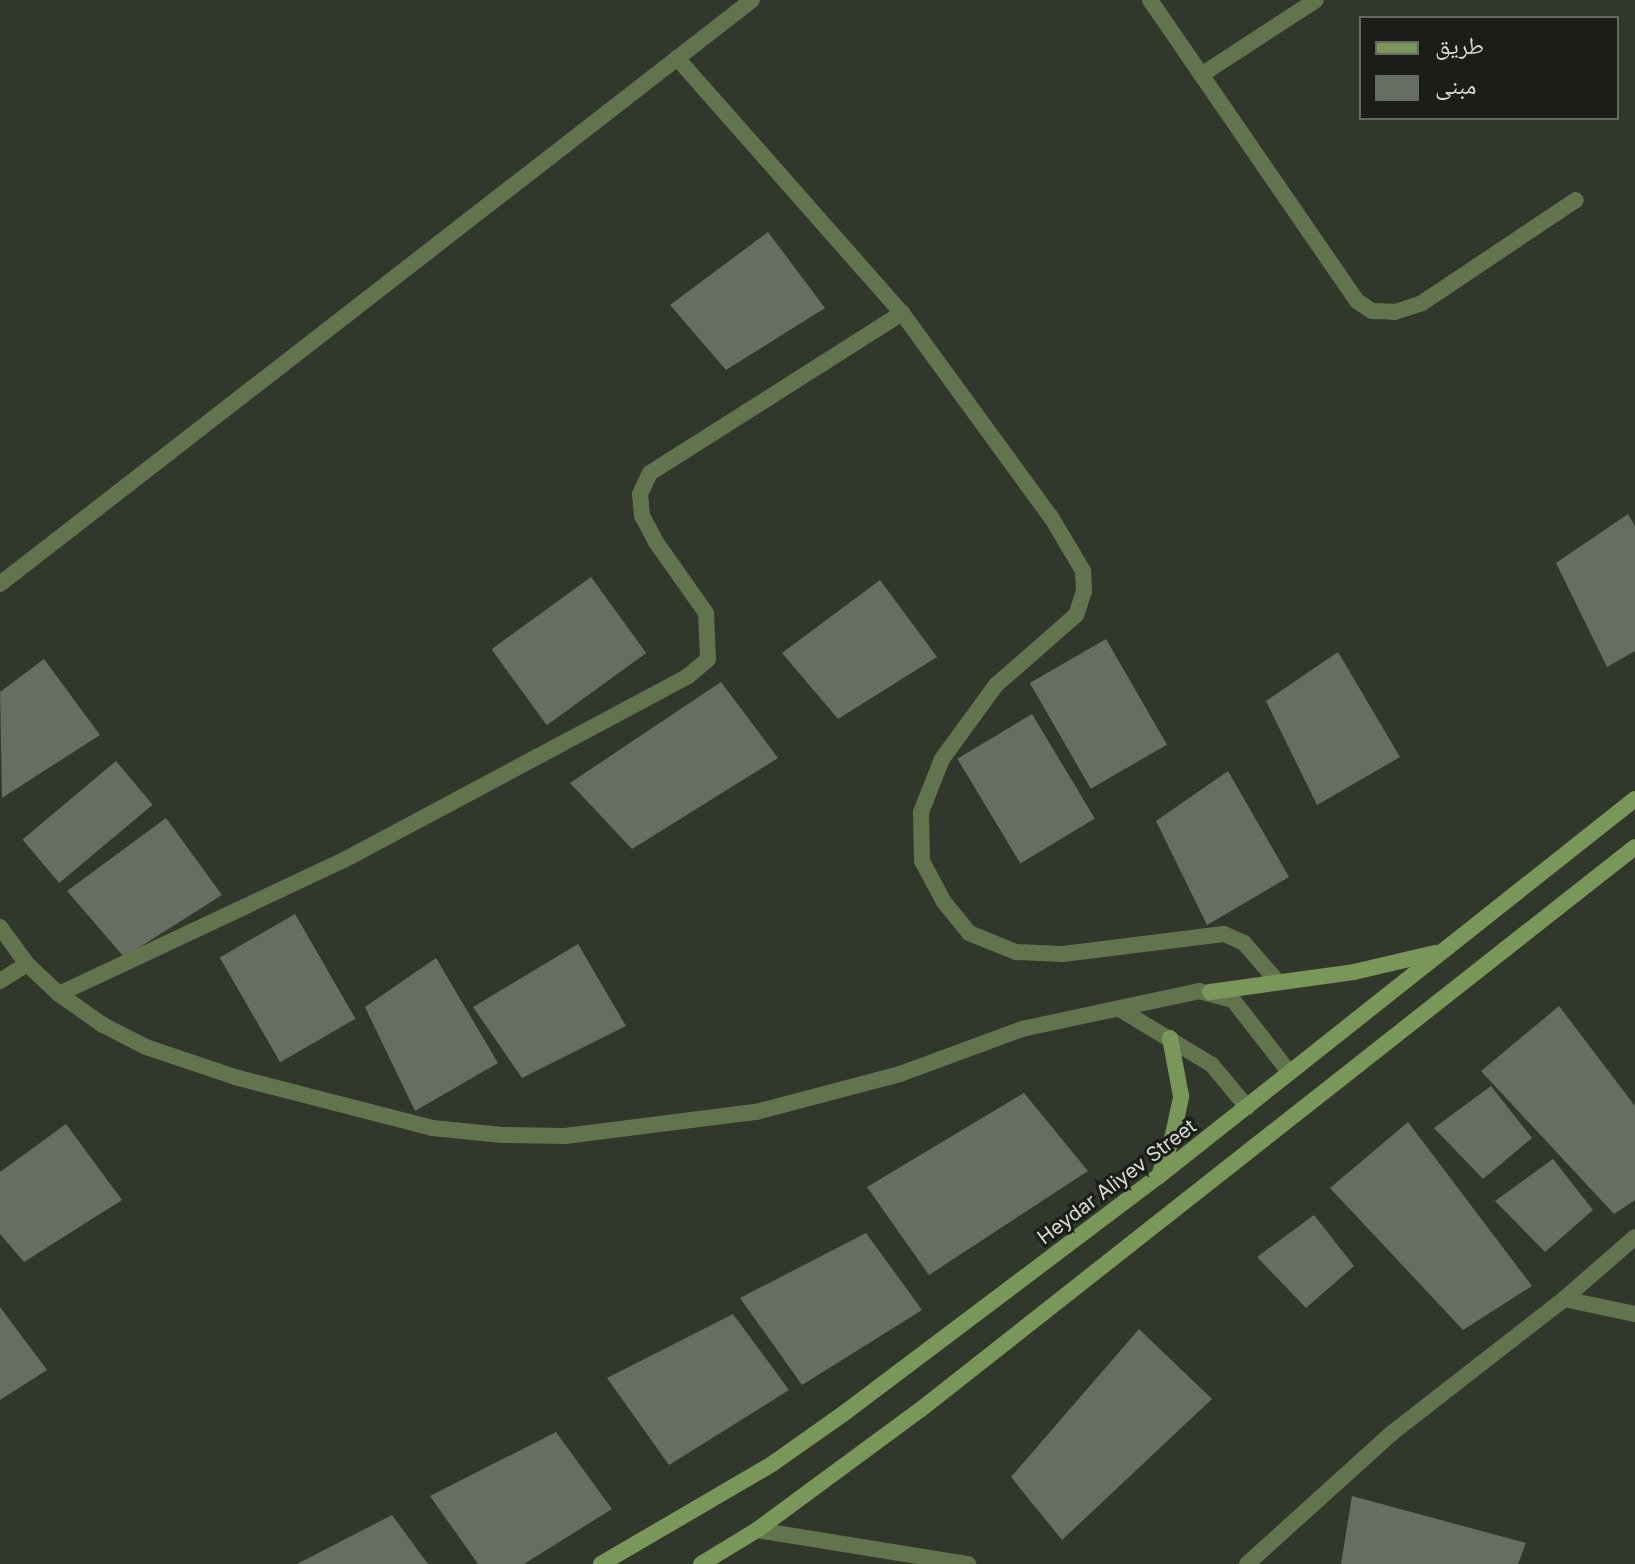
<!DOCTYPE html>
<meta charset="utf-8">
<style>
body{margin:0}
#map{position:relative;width:1635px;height:1564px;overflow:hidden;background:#32372c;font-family:Inter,"Noto Naskh Arabic",sans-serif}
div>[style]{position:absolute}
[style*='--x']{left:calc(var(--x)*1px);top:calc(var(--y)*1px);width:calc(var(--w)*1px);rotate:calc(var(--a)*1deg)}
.building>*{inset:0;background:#666d61;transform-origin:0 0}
.street>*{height:16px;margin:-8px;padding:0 8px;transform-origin:8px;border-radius:8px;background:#61744d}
.secondary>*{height:16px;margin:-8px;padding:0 8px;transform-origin:8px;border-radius:8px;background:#789758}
span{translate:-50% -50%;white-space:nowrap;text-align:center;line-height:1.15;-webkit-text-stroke:6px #1b1d19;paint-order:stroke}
.street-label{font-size:20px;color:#d7dbd4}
.legend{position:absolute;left:1359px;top:16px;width:260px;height:104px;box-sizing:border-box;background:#1b1d19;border:2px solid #666964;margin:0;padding:10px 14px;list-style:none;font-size:24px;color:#d7dbd4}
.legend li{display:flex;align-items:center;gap:16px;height:40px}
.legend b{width:40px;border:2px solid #666964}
</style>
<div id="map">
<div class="building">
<div style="clip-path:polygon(768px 232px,825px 308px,726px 370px,670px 305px)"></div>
<div style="clip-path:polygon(1628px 514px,1635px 526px,1635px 651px,1607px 667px,1556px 563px)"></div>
<div style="left:591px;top:577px;width:94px;height:123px;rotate:54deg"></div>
<div style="clip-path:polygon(880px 580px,937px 657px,838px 719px,782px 653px)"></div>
<div style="left:1106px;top:639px;width:122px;height:88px;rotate:60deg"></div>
<div style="clip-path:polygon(1338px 652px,1400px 757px,1317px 805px,1266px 701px)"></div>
<div style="clip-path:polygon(44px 659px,100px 735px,2px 798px,0 692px)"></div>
<div style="clip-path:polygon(721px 682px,778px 758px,632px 849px,570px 783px)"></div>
<div style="left:1032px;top:714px;width:122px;height:87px;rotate:59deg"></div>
<div style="left:116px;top:761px;width:57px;height:122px;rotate:50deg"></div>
<div style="clip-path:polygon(1228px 771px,1289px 877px,1207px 925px,1156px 821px)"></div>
<div style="clip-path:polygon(166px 818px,222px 895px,124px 957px,67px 891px)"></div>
<div style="left:295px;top:914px;width:121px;height:87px;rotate:60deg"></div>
<div style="clip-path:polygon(578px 944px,626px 1026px,522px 1078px,473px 1007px)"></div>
<div style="clip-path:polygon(436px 958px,498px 1063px,415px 1111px,365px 1007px)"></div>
<div style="clip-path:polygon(1559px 1006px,1635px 1106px,1635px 1200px,1614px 1214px,1481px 1071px)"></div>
<div style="clip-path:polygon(1491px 1086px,1532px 1138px,1483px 1179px,1434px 1128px)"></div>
<div style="clip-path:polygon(1024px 1093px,1088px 1171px,929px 1275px,867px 1187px)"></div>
<div style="clip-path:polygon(1408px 1122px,1532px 1286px,1463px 1330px,1330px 1188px)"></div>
<div style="clip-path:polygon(66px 1124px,122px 1200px,24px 1262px,0 1234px,0 1172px)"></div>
<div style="clip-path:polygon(1553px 1159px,1593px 1210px,1545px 1252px,1495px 1201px)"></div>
<div style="clip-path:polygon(1314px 1215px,1354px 1266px,1306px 1308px,1257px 1257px)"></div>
<div style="clip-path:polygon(866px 1233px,922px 1310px,802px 1385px,740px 1298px)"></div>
<div style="clip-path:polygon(0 1307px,47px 1370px,0 1400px)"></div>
<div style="clip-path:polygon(733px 1314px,789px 1390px,669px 1465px,607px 1378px)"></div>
<div style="clip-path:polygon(1139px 1329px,1212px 1399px,1062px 1540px,1011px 1477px)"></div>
<div style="clip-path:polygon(556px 1432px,612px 1509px,524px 1564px,478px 1564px,430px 1496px)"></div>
<div style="clip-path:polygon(1352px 1496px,1526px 1543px,1518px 1564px,1341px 1564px)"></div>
<div style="clip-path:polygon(392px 1515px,428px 1564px,297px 1564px)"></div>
</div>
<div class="street">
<div style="--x:1150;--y:0;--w:365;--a:55.5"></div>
<div style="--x:1357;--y:301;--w:18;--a:34"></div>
<div style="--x:1372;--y:311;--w:23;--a:2"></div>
<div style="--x:1395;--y:312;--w:28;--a:-18"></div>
<div style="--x:1422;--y:303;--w:185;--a:-33.8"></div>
<div style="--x:677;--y:58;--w:340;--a:48.6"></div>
<div style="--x:902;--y:313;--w:253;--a:53.9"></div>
<div style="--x:1051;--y:517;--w:63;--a:59.3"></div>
<div style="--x:1083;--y:571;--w:20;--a:87"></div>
<div style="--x:1084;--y:591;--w:25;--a:108"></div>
<div style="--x:1076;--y:615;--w:106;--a:138.8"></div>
<div style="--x:996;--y:685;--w:92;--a:126.1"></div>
<div style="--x:942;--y:759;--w:57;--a:111.6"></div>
<div style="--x:921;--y:812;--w:49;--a:88.8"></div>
<div style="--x:922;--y:861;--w:47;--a:61.8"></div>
<div style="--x:944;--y:902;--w:40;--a:51"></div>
<div style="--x:969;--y:933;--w:51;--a:22"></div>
<div style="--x:1016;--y:952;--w:47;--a:2.4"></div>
<div style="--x:1063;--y:954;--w:162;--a:-7.1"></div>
<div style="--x:1224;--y:934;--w:22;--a:24"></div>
<div style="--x:1244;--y:943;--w:52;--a:48.9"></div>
<div style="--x:1201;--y:75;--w:137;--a:-33.1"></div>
<div style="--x:0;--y:584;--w:952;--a:-37.83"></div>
<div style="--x:0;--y:927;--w:46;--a:53.9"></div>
<div style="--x:27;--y:964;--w:44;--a:43.2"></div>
<div style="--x:59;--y:994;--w:54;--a:35.2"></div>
<div style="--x:103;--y:1025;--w:48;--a:27.1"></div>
<div style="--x:146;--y:1047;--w:94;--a:18.6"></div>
<div style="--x:235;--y:1077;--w:203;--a:14.5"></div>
<div style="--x:432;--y:1128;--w:71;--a:5.6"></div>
<div style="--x:503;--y:1135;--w:62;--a:0.9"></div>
<div style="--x:565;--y:1136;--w:193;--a:-7.2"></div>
<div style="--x:756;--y:1112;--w:149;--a:-14.8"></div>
<div style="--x:900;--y:1074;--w:130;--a:-20.2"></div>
<div style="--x:1022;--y:1029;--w:181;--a:-12.1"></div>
<div style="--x:1199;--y:991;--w:35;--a:15"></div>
<div style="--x:1233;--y:1000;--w:91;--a:52.1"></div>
<div style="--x:0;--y:981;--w:32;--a:-32"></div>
<div style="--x:59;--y:994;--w:315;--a:-25.2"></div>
<div style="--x:344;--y:860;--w:390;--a:-28.1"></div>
<div style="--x:688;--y:676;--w:26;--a:-40"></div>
<div style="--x:708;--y:659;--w:46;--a:-92.5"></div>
<div style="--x:706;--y:613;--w:87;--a:-125.2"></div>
<div style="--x:656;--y:542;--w:30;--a:-118"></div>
<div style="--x:642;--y:516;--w:22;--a:-95"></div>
<div style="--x:640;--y:494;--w:23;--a:-65"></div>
<div style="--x:650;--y:473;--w:299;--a:-32.4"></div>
<div style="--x:1121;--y:1010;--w:106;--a:31.1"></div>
<div style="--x:1212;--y:1065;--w:55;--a:50.2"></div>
<div style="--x:1564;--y:1299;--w:73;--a:11.9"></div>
<div style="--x:757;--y:1530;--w:214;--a:9.2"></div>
<div style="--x:1247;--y:1564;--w:195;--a:-42.1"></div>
<div style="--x:1392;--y:1433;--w:218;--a:-37.9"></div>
<div style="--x:1564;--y:1299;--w:94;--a:-41.1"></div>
</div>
<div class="secondary">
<div style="--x:1210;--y:992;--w:145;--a:-7.9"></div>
<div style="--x:1354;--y:972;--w:83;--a:-13.2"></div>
<div style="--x:1159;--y:1176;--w:43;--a:-71.1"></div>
<div style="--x:1173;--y:1135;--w:40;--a:-78"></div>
<div style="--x:1181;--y:1096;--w:59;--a:-100.7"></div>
<div style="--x:601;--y:1564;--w:198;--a:-30.3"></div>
<div style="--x:772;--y:1464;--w:87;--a:-35.2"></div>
<div style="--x:843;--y:1414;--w:396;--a:-37"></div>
<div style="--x:1159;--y:1176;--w:607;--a:-38.38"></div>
<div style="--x:701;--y:1564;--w:66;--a:-31.3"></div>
<div style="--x:757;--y:1530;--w:202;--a:-36.4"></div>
<div style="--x:920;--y:1410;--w:910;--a:-38.22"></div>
</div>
<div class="street-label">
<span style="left:1117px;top:1182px;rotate:-37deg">Heydar Aliyev Street</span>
</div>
<ul class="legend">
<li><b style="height:10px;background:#789758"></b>طريق</li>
<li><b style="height:22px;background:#666d61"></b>مبنى</li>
</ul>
</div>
